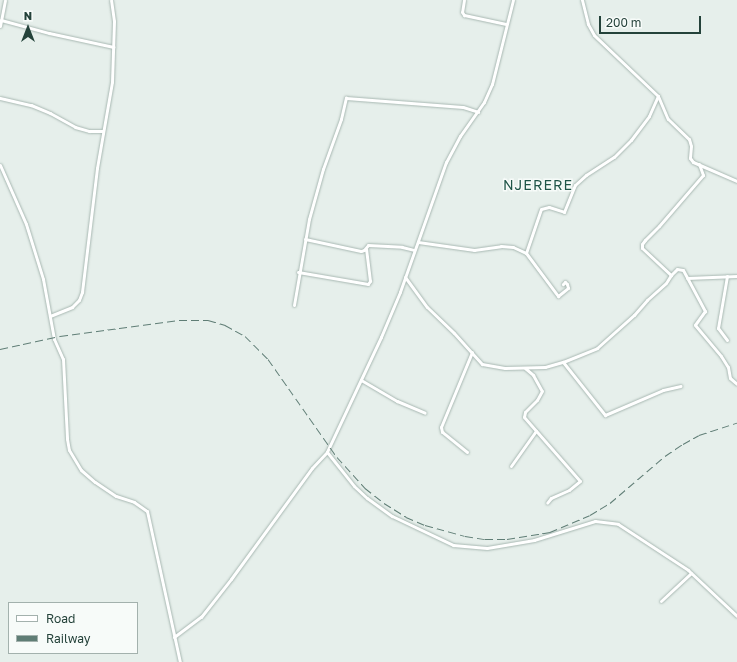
<!DOCTYPE html>
<style>
body{margin:0}
#map{position:relative;width:737px;height:662px;overflow:hidden;background:#e6efeb;font-family:"Golos Text",sans-serif}
div>[style]{position:absolute}
[style*='--x']{left:calc(var(--x)*1px);top:calc(var(--y)*1px);width:calc(var(--w)*1px);rotate:calc(var(--a)*1deg)}
.roads{filter:drop-shadow(0 0 1px #a8b8b2) drop-shadow(0 0 1px #a8b8b2)}
.street>*{height:3px;margin:-1.5px;padding:0 1.5px;transform-origin:1.5px;border-radius:1.5px;background:#fff}
.rail>*{height:1px;margin-top:-0.5px;transform-origin:0;background:repeating-linear-gradient(90deg,#5f7d75 0 8px,transparent 0 12px)}
span{translate:-50% -50%;white-space:nowrap;text-align:center;line-height:1.15;-webkit-text-stroke:3px #f7fbf9;paint-order:stroke}
.quarter-label{font-size:14px;color:#1f5548;letter-spacing:1px}
.legend{position:absolute;left:8px;top:602px;width:130px;height:52px;box-sizing:border-box;background:#f7fbf9;border:1px solid #a3b1ad;margin:0;padding:5px 7px;list-style:none;font-size:12px;color:#24423a}
.legend li{display:flex;align-items:center;gap:8px;height:20px}
.legend b{width:20px;border:1px solid #a3b1ad}
.north{position:absolute;left:8px;top:8px;width:40px;height:40px;-webkit-text-stroke:3px #f7fbf9;paint-order:stroke;rotate:0deg;font-size:11px;font-weight:700;line-height:16px;text-align:center;color:#24423a}
.north::after{content:'';display:block;margin:auto;width:14px;height:18px;background:#24423a;clip-path:polygon(50% 0,100% 100%,50% 72%,0 100%)}
.scale{position:absolute;left:599px;top:16px;width:102px;height:18px;box-sizing:border-box;border:2px solid #24423a;border-top:0;padding-left:5px;font-size:12px;line-height:14px;white-space:nowrap;color:#24423a;-webkit-text-stroke:3px #f7fbf9;paint-order:stroke}
</style>
<div id="map">
<div class="roads">
<div class="street">
<div style="--x:464;--y:0;--w:12;--a:99"></div>
<div style="--x:462;--y:12;--w:4;--a:56"></div>
<div style="--x:464;--y:15;--w:43;--a:12.1"></div>
<div style="--x:513;--y:0;--w:87;--a:104"></div>
<div style="--x:492;--y:84;--w:20;--a:114"></div>
<div style="--x:484;--y:102;--w:42;--a:125.2"></div>
<div style="--x:460;--y:136;--w:30;--a:118"></div>
<div style="--x:446;--y:162;--w:138;--a:109.5"></div>
<div style="--x:400;--y:292;--w:49;--a:112.9"></div>
<div style="--x:381;--y:337;--w:127;--a:115.2"></div>
<div style="--x:327;--y:452;--w:43;--a:51.5"></div>
<div style="--x:354;--y:486;--w:18;--a:43"></div>
<div style="--x:367;--y:498;--w:31;--a:36"></div>
<div style="--x:392;--y:516;--w:68;--a:25.4"></div>
<div style="--x:453;--y:545;--w:34;--a:5"></div>
<div style="--x:487;--y:548;--w:48;--a:-9.7"></div>
<div style="--x:534;--y:540;--w:64;--a:-17.3"></div>
<div style="--x:595;--y:521;--w:23;--a:7"></div>
<div style="--x:618;--y:524;--w:84;--a:33.3"></div>
<div style="--x:688;--y:570;--w:67;--a:43.2"></div>
<div style="--x:1;--y:20;--w:50;--a:15.2"></div>
<div style="--x:49;--y:33;--w:66;--a:12.2"></div>
<div style="--x:0;--y:26;--w:26;--a:-79"></div>
<div style="--x:658;--y:96;--w:25;--a:67"></div>
<div style="--x:668;--y:119;--w:29;--a:44"></div>
<div style="--x:689;--y:139;--w:7;--a:74"></div>
<div style="--x:691;--y:146;--w:12;--a:95"></div>
<div style="--x:690;--y:158;--w:5;--a:53"></div>
<div style="--x:693;--y:162;--w:48;--a:23.4"></div>
<div style="--x:0;--y:98;--w:32;--a:13"></div>
<div style="--x:31;--y:105;--w:21;--a:23"></div>
<div style="--x:50;--y:113;--w:29;--a:29"></div>
<div style="--x:75;--y:127;--w:15;--a:16"></div>
<div style="--x:89;--y:131;--w:14;--a:0"></div>
<div style="--x:699;--y:164;--w:12;--a:70"></div>
<div style="--x:703;--y:175;--w:67;--a:130.8"></div>
<div style="--x:659;--y:226;--w:20;--a:135"></div>
<div style="--x:645;--y:240;--w:5;--a:127"></div>
<div style="--x:642;--y:244;--w:4;--a:90"></div>
<div style="--x:642;--y:248;--w:40;--a:43"></div>
<div style="--x:671;--y:275;--w:8;--a:-45"></div>
<div style="--x:677;--y:269;--w:6;--a:9"></div>
<div style="--x:683;--y:270;--w:47;--a:61.8"></div>
<div style="--x:705;--y:311;--w:17;--a:126"></div>
<div style="--x:695;--y:325;--w:40;--a:50"></div>
<div style="--x:721;--y:356;--w:13;--a:58"></div>
<div style="--x:728;--y:367;--w:11;--a:80"></div>
<div style="--x:730;--y:378;--w:9;--a:41"></div>
<div style="--x:0;--y:165;--w:64;--a:66.2"></div>
<div style="--x:26;--y:224;--w:58;--a:72.8"></div>
<div style="--x:43;--y:279;--w:61;--a:79.6"></div>
<div style="--x:54;--y:339;--w:22;--a:66"></div>
<div style="--x:63;--y:359;--w:80;--a:87.1"></div>
<div style="--x:67;--y:439;--w:11;--a:80"></div>
<div style="--x:69;--y:450;--w:23;--a:59"></div>
<div style="--x:81;--y:470;--w:18;--a:41"></div>
<div style="--x:95;--y:482;--w:25;--a:34"></div>
<div style="--x:116;--y:496;--w:19;--a:18"></div>
<div style="--x:134;--y:502;--w:16;--a:35"></div>
<div style="--x:147;--y:511;--w:155;--a:77.7"></div>
<div style="--x:305;--y:239;--w:57;--a:12.1"></div>
<div style="--x:361;--y:251;--w:3;--a:-18"></div>
<div style="--x:364;--y:250;--w:6;--a:-51"></div>
<div style="--x:368;--y:245;--w:34;--a:3"></div>
<div style="--x:402;--y:247;--w:12;--a:14"></div>
<div style="--x:418;--y:242;--w:57;--a:8.1"></div>
<div style="--x:474;--y:250;--w:27;--a:-8"></div>
<div style="--x:501;--y:246;--w:12;--a:5"></div>
<div style="--x:513;--y:247;--w:14;--a:25"></div>
<div style="--x:526;--y:253;--w:54;--a:53.3"></div>
<div style="--x:558;--y:296;--w:13;--a:-39"></div>
<div style="--x:568;--y:288;--w:4;--a:-104"></div>
<div style="--x:567;--y:284;--w:3;--a:-135"></div>
<div style="--x:565;--y:282;--w:3;--a:135"></div>
<div style="--x:526;--y:253;--w:46;--a:-71.2"></div>
<div style="--x:541;--y:209;--w:8;--a:-14"></div>
<div style="--x:549;--y:207;--w:16;--a:18"></div>
<div style="--x:564;--y:212;--w:29;--a:-68"></div>
<div style="--x:575;--y:185;--w:15;--a:-42"></div>
<div style="--x:586;--y:175;--w:33;--a:-33"></div>
<div style="--x:614;--y:157;--w:24;--a:-45"></div>
<div style="--x:631;--y:140;--w:30;--a:-53"></div>
<div style="--x:649;--y:116;--w:22;--a:-66"></div>
<div style="--x:658;--y:96;--w:88;--a:-136.4"></div>
<div style="--x:594;--y:35;--w:13;--a:-119"></div>
<div style="--x:588;--y:24;--w:25;--a:-104"></div>
<div style="--x:298;--y:272;--w:71;--a:9.7"></div>
<div style="--x:368;--y:284;--w:4;--a:-56"></div>
<div style="--x:370;--y:281;--w:32;--a:-97"></div>
<div style="--x:727;--y:276;--w:53;--a:99.8"></div>
<div style="--x:718;--y:328;--w:15;--a:53"></div>
<div style="--x:405;--y:277;--w:37;--a:54"></div>
<div style="--x:427;--y:307;--w:37;--a:44"></div>
<div style="--x:454;--y:333;--w:42;--a:47.9"></div>
<div style="--x:482;--y:364;--w:23;--a:10"></div>
<div style="--x:505;--y:368;--w:40;--a:-1.4"></div>
<div style="--x:545;--y:367;--w:19;--a:-16"></div>
<div style="--x:563;--y:362;--w:37;--a:-22"></div>
<div style="--x:597;--y:348;--w:50;--a:-41.7"></div>
<div style="--x:634;--y:315;--w:20;--a:-49"></div>
<div style="--x:647;--y:300;--w:25;--a:-42"></div>
<div style="--x:666;--y:283;--w:9;--a:-58"></div>
<div style="--x:687;--y:278;--w:50;--a:-2.3"></div>
<div style="--x:294;--y:305;--w:87;--a:-80.1"></div>
<div style="--x:309;--y:219;--w:52;--a:-74.4"></div>
<div style="--x:323;--y:169;--w:53;--a:-70.2"></div>
<div style="--x:341;--y:119;--w:22;--a:-77"></div>
<div style="--x:346;--y:98;--w:117;--a:4.4"></div>
<div style="--x:463;--y:107;--w:16;--a:18"></div>
<div style="--x:50;--y:316;--w:24;--a:-22"></div>
<div style="--x:72;--y:307;--w:10;--a:-45"></div>
<div style="--x:79;--y:300;--w:9;--a:-69"></div>
<div style="--x:82;--y:292;--w:125;--a:-83.1"></div>
<div style="--x:97;--y:168;--w:87;--a:-80.1"></div>
<div style="--x:112;--y:82;--w:61;--a:-88.1"></div>
<div style="--x:114;--y:21;--w:21;--a:-98"></div>
<div style="--x:563;--y:362;--w:68;--a:51.6"></div>
<div style="--x:605;--y:415;--w:63;--a:-23.3"></div>
<div style="--x:663;--y:390;--w:18;--a:-13"></div>
<div style="--x:525;--y:368;--w:11;--a:41"></div>
<div style="--x:533;--y:375;--w:18;--a:61"></div>
<div style="--x:542;--y:391;--w:10;--a:119"></div>
<div style="--x:537;--y:400;--w:17;--a:135"></div>
<div style="--x:525;--y:412;--w:5;--a:101"></div>
<div style="--x:524;--y:417;--w:85;--a:48.8"></div>
<div style="--x:580;--y:481;--w:14;--a:141"></div>
<div style="--x:569;--y:490;--w:20;--a:156"></div>
<div style="--x:551;--y:498;--w:6;--a:129"></div>
<div style="--x:361;--y:380;--w:42;--a:30.3"></div>
<div style="--x:397;--y:401;--w:30;--a:23"></div>
<div style="--x:467;--y:452;--w:32;--a:-141"></div>
<div style="--x:442;--y:432;--w:5;--a:-101"></div>
<div style="--x:441;--y:427;--w:81;--a:-67.5"></div>
<div style="--x:511;--y:466;--w:43;--a:-54.5"></div>
<div style="--x:661;--y:601;--w:41;--a:-43"></div>
<div style="--x:174;--y:637;--w:34;--a:-37"></div>
<div style="--x:201;--y:617;--w:48;--a:-51.7"></div>
<div style="--x:231;--y:579;--w:137;--a:-53.9"></div>
<div style="--x:312;--y:468;--w:22;--a:-47"></div>
</div>
</div>
<div class="rail">
<div style="--x:0;--y:349;--w:61;--a:-12.2"></div>
<div style="--x:60;--y:336;--w:120;--a:-7.7"></div>
<div style="--x:179;--y:320;--w:29;--a:0"></div>
<div style="--x:208;--y:320;--w:18;--a:16"></div>
<div style="--x:225;--y:325;--w:23;--a:29"></div>
<div style="--x:245;--y:336;--w:33;--a:45"></div>
<div style="--x:268;--y:359;--w:120;--a:54.9"></div>
<div style="--x:337;--y:457;--w:42;--a:47.9"></div>
<div style="--x:365;--y:488;--w:24;--a:38"></div>
<div style="--x:384;--y:503;--w:26;--a:32"></div>
<div style="--x:406;--y:517;--w:21;--a:23"></div>
<div style="--x:425;--y:525;--w:41;--a:15.4"></div>
<div style="--x:465;--y:536;--w:20;--a:9"></div>
<div style="--x:485;--y:539;--w:22;--a:0"></div>
<div style="--x:507;--y:539;--w:44;--a:-9.2"></div>
<div style="--x:550;--y:532;--w:43;--a:-23"></div>
<div style="--x:590;--y:515;--w:23;--a:-31"></div>
<div style="--x:610;--y:503;--w:72;--a:-40.5"></div>
<div style="--x:665;--y:456;--w:22;--a:-34"></div>
<div style="--x:683;--y:444;--w:18;--a:-29"></div>
<div style="--x:699;--y:435;--w:40;--a:-18"></div>
</div>
<div class="quarter-label">
<span style="left:538px;top:185px">NJERERE</span>
</div>
<ul class="legend">
<li><b style="height:5px;background:#fff"></b>Road</li>
<li><b style="height:5px;background:#5f7d75"></b>Railway</li>
</ul>
<div class="north">N</div>
<div class="scale">200 m</div>
</div>
